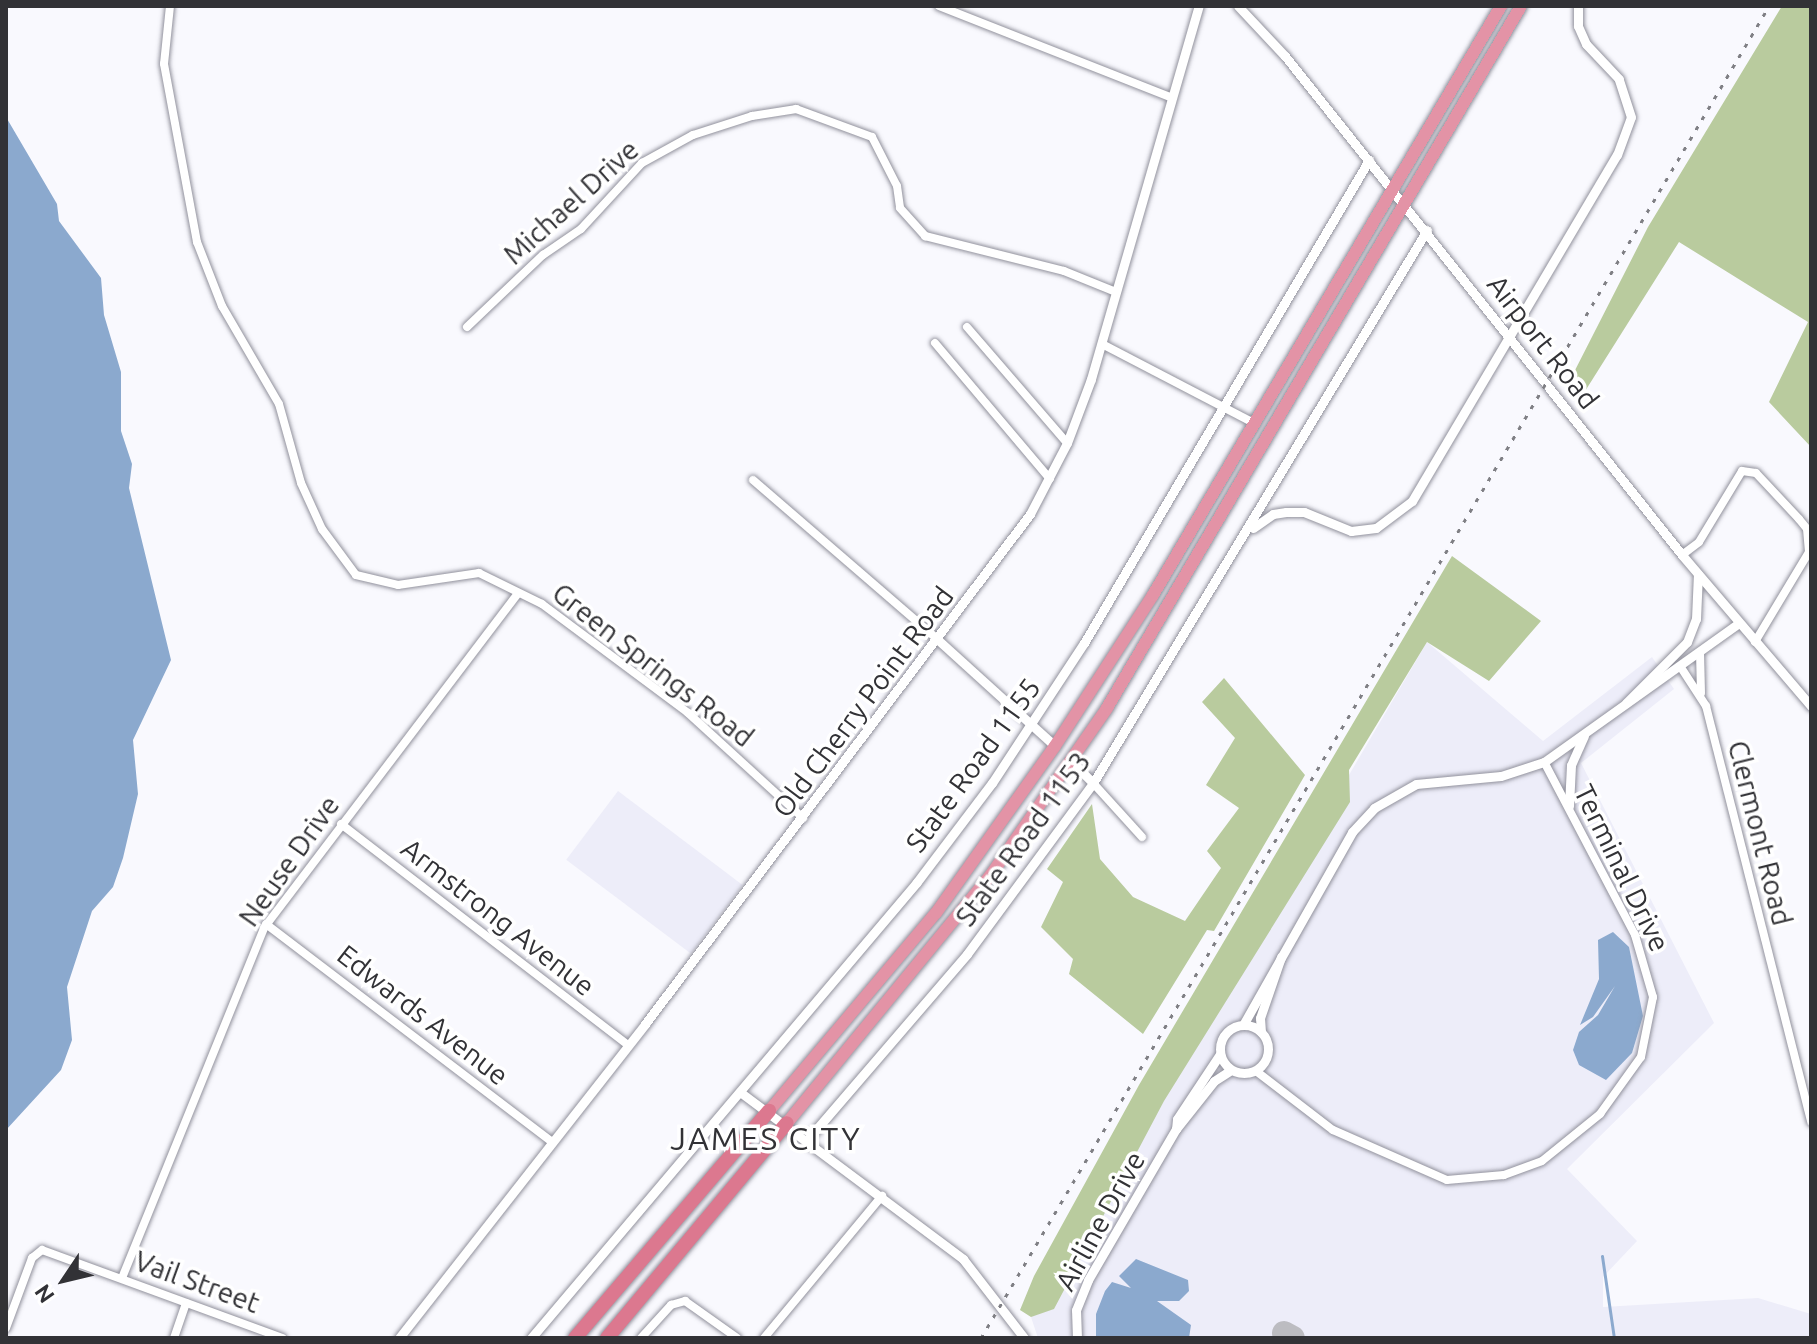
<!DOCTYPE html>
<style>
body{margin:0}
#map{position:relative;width:1817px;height:1344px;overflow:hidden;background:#f9f9fe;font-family:Ubuntu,sans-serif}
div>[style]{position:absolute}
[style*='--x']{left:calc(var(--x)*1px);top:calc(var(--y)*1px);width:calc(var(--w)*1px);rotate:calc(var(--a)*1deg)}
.built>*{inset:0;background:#ededf9;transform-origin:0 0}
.forest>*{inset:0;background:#b9cb9e}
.water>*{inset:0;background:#8ba9ce}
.stream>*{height:3px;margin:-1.5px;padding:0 1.5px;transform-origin:1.5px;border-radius:1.5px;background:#8ba9ce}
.taxiway>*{height:24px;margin:-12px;padding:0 12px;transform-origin:12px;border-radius:12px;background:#bcbcc1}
.roads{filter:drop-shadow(0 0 2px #91919c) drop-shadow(0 0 2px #91919c)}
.minor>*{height:8px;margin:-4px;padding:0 4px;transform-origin:4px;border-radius:4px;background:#fff}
.tertiary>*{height:9px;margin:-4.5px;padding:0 4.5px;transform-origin:4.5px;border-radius:4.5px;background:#fff}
.tertiary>.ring{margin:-4.5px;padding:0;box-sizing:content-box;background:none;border:9px solid #fff;border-radius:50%}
.trunk>*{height:12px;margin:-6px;padding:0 6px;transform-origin:6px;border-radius:6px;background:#e393a6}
.motorway>*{height:14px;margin:-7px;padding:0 7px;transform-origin:7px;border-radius:7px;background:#dc788f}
.rail>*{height:3px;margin-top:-1.5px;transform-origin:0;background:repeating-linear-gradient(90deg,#7f7f84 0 4px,transparent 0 12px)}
span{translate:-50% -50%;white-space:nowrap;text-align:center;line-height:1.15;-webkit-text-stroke:7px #fff;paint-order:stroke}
.street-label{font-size:28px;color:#323236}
.quarter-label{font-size:32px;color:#323236;letter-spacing:2px}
.frame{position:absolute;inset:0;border:8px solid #323236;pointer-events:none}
.north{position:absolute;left:24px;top:1240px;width:80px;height:80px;-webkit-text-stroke:6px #fff;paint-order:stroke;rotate:235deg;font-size:22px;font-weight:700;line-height:32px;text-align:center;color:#323236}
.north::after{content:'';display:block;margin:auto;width:28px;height:36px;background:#323236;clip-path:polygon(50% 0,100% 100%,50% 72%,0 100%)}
</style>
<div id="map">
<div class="built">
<div style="clip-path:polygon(1427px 642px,1543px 741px,1652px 657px,1674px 689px,1581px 763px,1714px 1023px,1567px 1169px,1637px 1241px,1603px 1277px,1603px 1307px,1758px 1298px,1811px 1314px,1811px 1338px,1038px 1338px,1031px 1317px)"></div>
<div style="left:618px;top:791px;width:156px;height:86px;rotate:37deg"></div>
</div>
<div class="forest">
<div style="clip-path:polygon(1782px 6px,1811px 6px,1811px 447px,1769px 402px,1808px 322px,1679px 242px,1582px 396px,1569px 382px,1648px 227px)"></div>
<div style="clip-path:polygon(1452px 556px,1541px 621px,1489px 681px,1427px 642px,1349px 770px,1350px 802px,1164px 1101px,1054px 1309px,1031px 1317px,1020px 1310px,1034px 1276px,1139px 1085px)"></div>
<div style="clip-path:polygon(1224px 678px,1305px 775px,1214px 931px,1207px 930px,1143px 1034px,1069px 974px,1073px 959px,1041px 927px,1063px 882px,1047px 869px,1092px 804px,1100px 859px,1133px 897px,1185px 921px,1221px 868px,1207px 851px,1239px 808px,1206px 785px,1235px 738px,1202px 702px)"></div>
</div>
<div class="water">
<div style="clip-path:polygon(6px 117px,57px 204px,59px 221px,101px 278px,104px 315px,121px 372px,121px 431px,132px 464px,129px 488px,171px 660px,133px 740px,138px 794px,123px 858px,113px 887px,92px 911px,67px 987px,72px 1040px,61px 1070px,6px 1130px)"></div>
<div style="clip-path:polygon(1613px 932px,1629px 947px,1643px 1016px,1632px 1053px,1606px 1080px,1579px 1065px,1573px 1050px,1579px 1032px,1598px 1015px,1615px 986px,1593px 1017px,1580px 1025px,1599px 979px,1598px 940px)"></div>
<div style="clip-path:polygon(1136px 1259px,1188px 1280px,1189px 1291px,1179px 1301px,1157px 1301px,1191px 1325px,1189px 1338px,1096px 1338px,1096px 1314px,1105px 1291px,1112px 1282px,1131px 1288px,1119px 1276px)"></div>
</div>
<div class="stream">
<div style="--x:1602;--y:1256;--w:83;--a:81.7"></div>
</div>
<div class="taxiway">
<div style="--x:1284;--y:1333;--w:10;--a:29"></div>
</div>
<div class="roads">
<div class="minor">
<div style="--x:170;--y:6;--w:58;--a:95.9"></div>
<div style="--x:164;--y:64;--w:181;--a:79.5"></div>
<div style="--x:197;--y:242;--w:69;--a:68.7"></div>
<div style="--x:222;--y:306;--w:113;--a:59.8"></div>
<div style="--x:279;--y:404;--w:82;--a:74.4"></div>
<div style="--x:301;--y:483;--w:51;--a:65.5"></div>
<div style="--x:322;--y:529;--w:57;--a:53.5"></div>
<div style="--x:356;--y:575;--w:43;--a:13.4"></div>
<div style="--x:398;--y:585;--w:82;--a:-8.4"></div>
<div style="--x:479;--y:573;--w:70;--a:26.2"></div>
<div style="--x:542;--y:604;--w:182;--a:36.7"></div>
<div style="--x:688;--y:713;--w:156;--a:42.4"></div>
<div style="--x:939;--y:6;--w:251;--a:21.5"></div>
<div style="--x:467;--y:327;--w:105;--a:-43.5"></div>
<div style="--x:543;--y:255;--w:46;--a:-34.4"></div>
<div style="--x:581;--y:229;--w:90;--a:-47.3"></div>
<div style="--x:642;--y:163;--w:58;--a:-28.8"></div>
<div style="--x:693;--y:135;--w:62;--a:-17.9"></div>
<div style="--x:752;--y:116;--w:45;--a:-9"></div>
<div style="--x:796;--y:109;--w:81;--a:20.2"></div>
<div style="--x:872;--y:137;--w:55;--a:63"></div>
<div style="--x:897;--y:186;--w:22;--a:82"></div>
<div style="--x:900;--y:208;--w:38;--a:48"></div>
<div style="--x:925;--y:236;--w:143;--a:14.1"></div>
<div style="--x:1064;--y:271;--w:56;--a:22"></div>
<div style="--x:967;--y:327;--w:153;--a:49.2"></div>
<div style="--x:935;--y:343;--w:178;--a:49.8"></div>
<div style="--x:1102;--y:344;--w:169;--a:27.5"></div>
<div style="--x:753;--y:480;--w:243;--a:40.8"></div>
<div style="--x:1682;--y:555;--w:21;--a:-37"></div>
<div style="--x:1699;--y:542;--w:83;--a:-58.8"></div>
<div style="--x:1742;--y:471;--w:14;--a:8"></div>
<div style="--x:1756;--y:473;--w:63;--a:46.9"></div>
<div style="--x:1799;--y:519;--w:13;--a:51"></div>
<div style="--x:1807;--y:529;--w:23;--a:85"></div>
<div style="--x:1809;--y:552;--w:105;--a:121"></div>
<div style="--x:1700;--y:652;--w:41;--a:88.6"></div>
<div style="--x:1680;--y:666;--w:48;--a:57"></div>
<div style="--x:1706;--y:706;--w:429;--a:75.8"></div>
<div style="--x:1093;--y:783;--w:73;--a:47.8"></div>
<div style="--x:341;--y:824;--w:362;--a:37.6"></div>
<div style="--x:266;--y:924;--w:358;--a:37.3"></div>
<div style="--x:1256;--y:1071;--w:97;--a:37.5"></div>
<div style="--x:1333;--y:1130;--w:124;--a:23.7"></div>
<div style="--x:1447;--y:1180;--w:57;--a:-5"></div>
<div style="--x:1504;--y:1175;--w:40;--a:-20.2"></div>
<div style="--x:1542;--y:1161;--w:75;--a:-39"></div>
<div style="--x:1600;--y:1114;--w:70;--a:-54.3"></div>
<div style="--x:1641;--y:1057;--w:61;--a:-78.7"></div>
<div style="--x:1653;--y:997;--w:65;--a:-106.2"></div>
<div style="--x:1635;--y:935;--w:195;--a:-117.7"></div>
<div style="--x:122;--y:1278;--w:378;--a:-67.9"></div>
<div style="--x:264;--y:928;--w:420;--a:-52.8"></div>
<div style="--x:6;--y:1328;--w:75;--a:-69.6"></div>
<div style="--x:32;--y:1258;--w:13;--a:-39"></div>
<div style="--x:42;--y:1250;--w:256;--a:20.1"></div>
<div style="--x:174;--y:1338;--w:37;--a:-71"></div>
<div style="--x:641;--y:1338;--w:45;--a:-47.7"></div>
<div style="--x:671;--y:1305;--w:15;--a:-16"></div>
<div style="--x:685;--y:1301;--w:64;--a:35.4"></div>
<div style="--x:764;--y:1338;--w:185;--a:-50.3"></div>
</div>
<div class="tertiary">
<div style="--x:1238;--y:6;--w:69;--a:46.8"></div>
<div style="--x:1285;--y:56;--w:638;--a:51.49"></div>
<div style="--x:1682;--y:555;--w:199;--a:49.5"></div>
<div style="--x:1253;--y:528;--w:24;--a:-35"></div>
<div style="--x:1273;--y:514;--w:13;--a:-9"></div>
<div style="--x:1286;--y:512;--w:18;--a:0"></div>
<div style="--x:1304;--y:512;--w:51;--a:22"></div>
<div style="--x:1351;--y:531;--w:25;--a:-7"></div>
<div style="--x:1376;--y:528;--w:45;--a:-36.9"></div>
<div style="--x:1412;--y:501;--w:402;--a:-59.4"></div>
<div style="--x:1617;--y:155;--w:40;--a:-69.8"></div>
<div style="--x:1631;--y:117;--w:40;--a:-108"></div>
<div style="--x:1619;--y:79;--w:48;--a:-133.3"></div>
<div style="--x:1586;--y:44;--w:20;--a:-114"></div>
<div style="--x:1578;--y:26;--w:20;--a:-90"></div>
<div style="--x:937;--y:639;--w:159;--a:42.2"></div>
<div style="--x:1626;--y:703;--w:86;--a:-45"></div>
<div style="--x:1687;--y:642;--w:25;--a:-69"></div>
<div style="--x:1696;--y:619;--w:45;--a:-87.5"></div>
<div style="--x:1071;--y:761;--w:31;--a:45"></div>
<div style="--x:1569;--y:806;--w:41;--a:-87.2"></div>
<div style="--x:1571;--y:765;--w:32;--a:-66"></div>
<div class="ring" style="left:1220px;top:1025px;width:39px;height:39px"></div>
<div style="--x:1243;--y:1025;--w:222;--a:-60.5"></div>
<div style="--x:1352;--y:832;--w:33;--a:-47"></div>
<div style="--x:1374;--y:808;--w:48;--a:-29.7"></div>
<div style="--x:1416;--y:784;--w:85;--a:-5.4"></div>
<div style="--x:1501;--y:776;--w:45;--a:-18"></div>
<div style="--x:1544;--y:762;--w:239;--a:-35.5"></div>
<div style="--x:1261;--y:1032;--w:14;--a:-94"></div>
<div style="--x:1260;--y:1018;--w:65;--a:-71"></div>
<div style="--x:740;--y:1092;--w:279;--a:36.8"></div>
<div style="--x:963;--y:1259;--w:100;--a:52.3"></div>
<div style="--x:1176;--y:1129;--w:10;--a:-84"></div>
<div style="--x:1177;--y:1119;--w:78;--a:-56.5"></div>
<div style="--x:808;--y:1139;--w:244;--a:-49.3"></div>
<div style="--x:967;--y:954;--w:212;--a:-53.6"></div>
<div style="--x:1093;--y:783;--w:646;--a:-58.87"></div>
<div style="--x:399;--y:1338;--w:399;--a:-51.9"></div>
<div style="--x:645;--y:1024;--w:639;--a:-52.95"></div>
<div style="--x:1030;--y:514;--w:80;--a:-62.5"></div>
<div style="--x:1067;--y:443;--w:68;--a:-69.4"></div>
<div style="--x:1091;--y:379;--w:388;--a:-73.9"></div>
<div style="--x:531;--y:1338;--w:597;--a:-49.75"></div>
<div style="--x:917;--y:882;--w:124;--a:-52.9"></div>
<div style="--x:992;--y:783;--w:168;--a:-56.7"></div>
<div style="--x:1084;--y:643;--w:561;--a:-59.46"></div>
<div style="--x:1077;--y:1338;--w:28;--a:-92"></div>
<div style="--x:1076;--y:1310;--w:32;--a:-68"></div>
<div style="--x:1088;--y:1280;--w:175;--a:-59.8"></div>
<div style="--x:1176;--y:1129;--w:61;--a:-51.6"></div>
<div style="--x:1214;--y:1081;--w:20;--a:-33"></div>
</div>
<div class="trunk">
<div style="--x:769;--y:1111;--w:259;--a:-49.9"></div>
<div style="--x:936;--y:913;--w:205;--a:-54.5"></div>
<div style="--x:1055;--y:746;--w:180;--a:-57"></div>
<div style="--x:1153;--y:595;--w:684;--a:-59.42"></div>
<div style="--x:787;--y:1123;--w:320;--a:-50.6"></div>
<div style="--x:990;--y:876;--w:205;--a:-55.1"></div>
<div style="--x:1107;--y:708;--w:815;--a:-59.47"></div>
</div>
<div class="motorway">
<div style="--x:575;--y:1338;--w:299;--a:-49.5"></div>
<div style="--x:607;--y:1338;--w:280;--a:-50.1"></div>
</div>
</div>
<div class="rail">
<div style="--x:981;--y:1338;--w:1548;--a:-59.39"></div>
</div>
<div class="street-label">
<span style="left:571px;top:202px;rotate:-42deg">Michael Drive</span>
<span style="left:1543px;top:342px;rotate:52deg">Airport Road</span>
<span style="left:653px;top:665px;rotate:38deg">Green Springs Road</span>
<span style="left:863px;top:702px;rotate:-53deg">Old Cherry Point Road</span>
<span style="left:973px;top:765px;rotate:-54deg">State Road 1155</span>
<span style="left:1760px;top:833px;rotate:76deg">Clermont Road</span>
<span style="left:1023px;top:839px;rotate:-54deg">State Road 1153</span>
<span style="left:289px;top:861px;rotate:-55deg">Neuse Drive</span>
<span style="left:1622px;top:868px;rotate:64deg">Terminal Drive</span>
<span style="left:498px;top:917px;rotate:38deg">Armstrong Avenue</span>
<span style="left:423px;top:1015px;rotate:38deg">Edwards Avenue</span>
<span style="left:1100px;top:1221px;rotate:-61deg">Airline Drive</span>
<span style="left:197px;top:1282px;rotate:20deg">Vail Street</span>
</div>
<div class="quarter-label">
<span style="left:766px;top:1138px">JAMES CITY</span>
</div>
<div class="frame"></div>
<div class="north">N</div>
</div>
